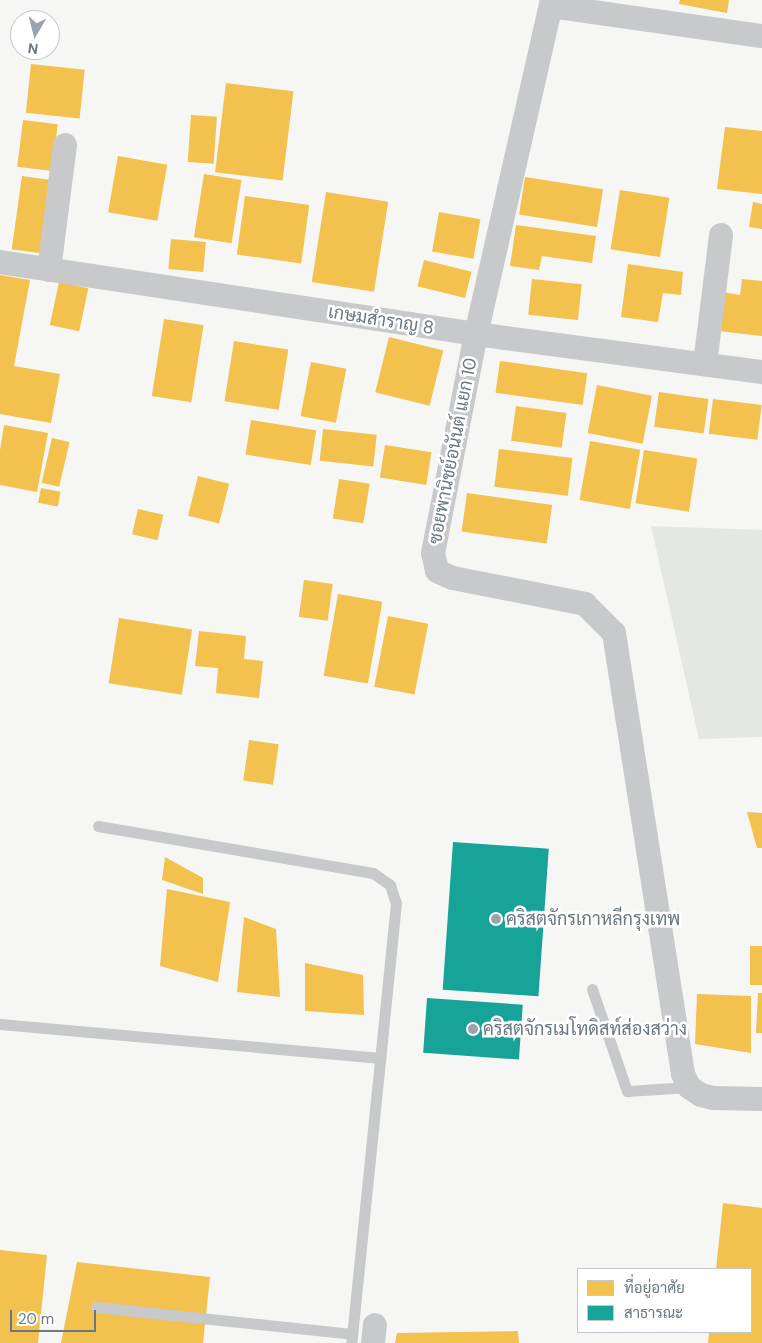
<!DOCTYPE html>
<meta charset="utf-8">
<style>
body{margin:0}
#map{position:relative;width:762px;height:1343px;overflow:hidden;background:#f6f6f5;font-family:"DM Sans",Sarabun,sans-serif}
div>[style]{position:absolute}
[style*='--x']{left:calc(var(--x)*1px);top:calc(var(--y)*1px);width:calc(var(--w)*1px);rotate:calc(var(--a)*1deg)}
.green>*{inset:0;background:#e5e7e3}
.homes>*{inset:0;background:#f2c14e;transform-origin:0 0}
.public>*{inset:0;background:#17a398;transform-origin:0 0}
.service>*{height:11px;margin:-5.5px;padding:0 5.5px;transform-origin:5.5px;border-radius:5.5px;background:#c7c9ca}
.minor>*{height:24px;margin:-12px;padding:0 12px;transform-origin:12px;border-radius:12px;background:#c7c9ca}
.dots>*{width:14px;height:14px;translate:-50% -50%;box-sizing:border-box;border:2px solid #fff;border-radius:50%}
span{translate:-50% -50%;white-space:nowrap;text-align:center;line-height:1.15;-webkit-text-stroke:5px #fff;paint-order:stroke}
.street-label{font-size:18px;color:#6a7881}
.poi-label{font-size:18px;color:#6a7881}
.left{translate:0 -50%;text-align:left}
.legend{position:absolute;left:577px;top:1268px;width:175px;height:65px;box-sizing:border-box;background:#fff;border:1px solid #c3c9cd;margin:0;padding:6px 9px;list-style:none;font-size:15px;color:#6a7881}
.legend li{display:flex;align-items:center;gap:10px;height:25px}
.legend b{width:25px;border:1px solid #c3c9cd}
.north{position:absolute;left:10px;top:10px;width:50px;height:50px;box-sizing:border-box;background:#fff;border:1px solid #c3c9cd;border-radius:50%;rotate:188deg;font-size:14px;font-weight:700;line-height:20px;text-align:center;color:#6a7881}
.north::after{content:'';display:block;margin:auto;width:18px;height:22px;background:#9ba4aa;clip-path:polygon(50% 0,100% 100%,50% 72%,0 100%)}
.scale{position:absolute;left:10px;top:1310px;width:86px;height:22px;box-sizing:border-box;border:2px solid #6a7881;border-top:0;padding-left:6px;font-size:15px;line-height:18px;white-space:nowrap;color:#6a7881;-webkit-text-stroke:4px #fff;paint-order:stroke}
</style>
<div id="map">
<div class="green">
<div style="clip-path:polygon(651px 526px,762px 530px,762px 737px,699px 739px)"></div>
</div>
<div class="homes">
<div style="clip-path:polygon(680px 0,729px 0,727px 13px,679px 4px)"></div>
<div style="left:31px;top:64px;width:54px;height:49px;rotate:6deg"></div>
<div style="left:226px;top:83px;width:68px;height:90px;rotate:7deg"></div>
<div style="left:191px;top:115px;width:26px;height:47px;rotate:4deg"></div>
<div style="left:23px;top:120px;width:35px;height:47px;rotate:7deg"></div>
<div style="clip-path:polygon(725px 127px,762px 131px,762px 194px,717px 189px)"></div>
<div style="left:118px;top:156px;width:50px;height:57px;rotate:10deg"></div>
<div style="left:204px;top:174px;width:38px;height:64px;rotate:9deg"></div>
<div style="left:22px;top:176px;width:29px;height:74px;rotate:8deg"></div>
<div style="left:525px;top:177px;width:79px;height:38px;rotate:9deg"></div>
<div style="left:620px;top:190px;width:50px;height:60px;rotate:9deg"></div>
<div style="left:326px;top:192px;width:63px;height:91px;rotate:9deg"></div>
<div style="left:245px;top:196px;width:65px;height:59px;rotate:8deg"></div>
<div style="clip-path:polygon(753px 202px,762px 204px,762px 229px,749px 227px)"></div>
<div style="left:439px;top:212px;width:42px;height:40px;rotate:10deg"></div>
<div style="clip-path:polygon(516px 225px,596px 236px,592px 263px,542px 256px,539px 270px,510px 266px)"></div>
<div style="left:171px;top:239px;width:35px;height:30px;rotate:5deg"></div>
<div style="left:424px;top:260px;width:49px;height:27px;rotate:14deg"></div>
<div style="clip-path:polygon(628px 264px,683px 272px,681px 295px,663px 293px,658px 322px,621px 317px)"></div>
<div style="clip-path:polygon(0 275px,30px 280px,14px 366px,60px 374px,51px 423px,0 414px)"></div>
<div style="left:532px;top:279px;width:50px;height:36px;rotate:6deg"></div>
<div style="clip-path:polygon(742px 279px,762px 281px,762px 336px,718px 331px,722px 292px,740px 295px)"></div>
<div style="left:59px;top:282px;width:30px;height:44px;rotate:12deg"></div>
<div style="left:164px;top:319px;width:40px;height:78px;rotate:9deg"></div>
<div style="left:389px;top:337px;width:56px;height:57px;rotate:14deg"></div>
<div style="left:234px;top:341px;width:55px;height:61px;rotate:9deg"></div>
<div style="left:500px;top:361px;width:88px;height:32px;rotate:8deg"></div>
<div style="left:311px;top:362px;width:36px;height:55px;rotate:11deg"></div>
<div style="left:597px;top:385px;width:56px;height:49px;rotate:11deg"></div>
<div style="left:659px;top:392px;width:50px;height:35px;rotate:8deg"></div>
<div style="left:713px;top:399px;width:49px;height:35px;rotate:7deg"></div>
<div style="left:516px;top:406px;width:51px;height:35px;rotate:8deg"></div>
<div style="left:251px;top:420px;width:66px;height:35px;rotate:9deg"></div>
<div style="clip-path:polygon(4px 425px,48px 433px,37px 492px,0 485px,0 450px)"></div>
<div style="left:323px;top:429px;width:54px;height:32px;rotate:6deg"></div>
<div style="left:52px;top:438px;width:18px;height:46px;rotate:13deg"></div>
<div style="left:590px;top:441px;width:51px;height:60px;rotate:10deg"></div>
<div style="left:385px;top:445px;width:47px;height:33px;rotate:9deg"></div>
<div style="left:499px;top:449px;width:74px;height:38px;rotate:7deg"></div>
<div style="left:644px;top:450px;width:54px;height:54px;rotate:9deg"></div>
<div style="left:198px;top:476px;width:32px;height:41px;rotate:14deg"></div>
<div style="left:339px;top:479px;width:31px;height:40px;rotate:9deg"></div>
<div style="left:41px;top:488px;width:20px;height:15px;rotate:11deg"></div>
<div style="left:467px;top:493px;width:86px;height:39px;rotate:8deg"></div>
<div style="left:138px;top:509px;width:26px;height:26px;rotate:13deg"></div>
<div style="left:304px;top:580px;width:29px;height:37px;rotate:8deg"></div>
<div style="left:338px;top:594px;width:45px;height:83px;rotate:10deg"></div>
<div style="left:388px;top:616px;width:41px;height:72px;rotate:11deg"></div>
<div style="left:119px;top:618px;width:74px;height:66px;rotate:9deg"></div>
<div style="clip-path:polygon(199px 631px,246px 636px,244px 659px,263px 661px,259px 698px,216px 693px,218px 668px,195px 666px)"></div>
<div style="left:249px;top:740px;width:30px;height:41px;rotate:8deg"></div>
<div style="clip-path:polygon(747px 812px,762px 813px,762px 848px,757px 848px)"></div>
<div style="clip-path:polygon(165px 857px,203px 878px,203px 894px,162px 880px)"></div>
<div style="clip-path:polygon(167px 889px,230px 902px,218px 982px,160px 966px)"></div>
<div style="clip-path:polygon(244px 917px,276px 929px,280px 997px,237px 992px)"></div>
<div style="left:762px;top:946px;width:39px;height:12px;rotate:90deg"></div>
<div style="clip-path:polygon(305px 963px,363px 975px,364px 1015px,305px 1011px)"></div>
<div style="clip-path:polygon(758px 993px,762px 993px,762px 1033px,756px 1033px)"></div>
<div style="clip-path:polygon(697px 994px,751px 996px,751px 1053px,695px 1044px)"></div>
<div style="clip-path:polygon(723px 1203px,762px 1208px,762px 1343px,708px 1343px,709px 1332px,751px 1332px,751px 1269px,716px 1269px)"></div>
<div style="clip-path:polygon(0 1250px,47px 1255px,38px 1343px,0 1343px)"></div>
<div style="clip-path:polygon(77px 1262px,210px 1277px,203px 1343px,61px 1343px)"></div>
<div style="clip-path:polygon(518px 1331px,519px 1343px,395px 1343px,397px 1333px)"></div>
</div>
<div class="public">
<div style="left:453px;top:842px;width:96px;height:148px;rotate:4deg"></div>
<div style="left:427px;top:998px;width:96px;height:55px;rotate:4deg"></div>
</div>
<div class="service">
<div style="--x:98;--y:826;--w:279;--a:9.7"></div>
<div style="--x:373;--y:873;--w:21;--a:35"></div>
<div style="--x:390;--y:885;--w:19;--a:72"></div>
<div style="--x:396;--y:903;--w:442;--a:95.8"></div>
<div style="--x:592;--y:989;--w:108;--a:71.1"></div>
<div style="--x:627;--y:1091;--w:62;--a:-3.7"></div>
<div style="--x:0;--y:1024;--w:382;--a:5.1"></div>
<div style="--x:96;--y:1307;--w:257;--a:6"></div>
</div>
<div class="minor">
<div style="--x:552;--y:0;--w:343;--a:102.8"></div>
<div style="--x:476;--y:334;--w:223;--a:101.1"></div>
<div style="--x:433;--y:553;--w:18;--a:77"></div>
<div style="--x:437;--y:571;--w:17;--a:24"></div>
<div style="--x:453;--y:578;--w:135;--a:11.1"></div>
<div style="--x:585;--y:604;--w:41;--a:45"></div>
<div style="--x:614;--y:633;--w:446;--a:81.1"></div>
<div style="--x:683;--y:1074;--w:14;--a:65"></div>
<div style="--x:689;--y:1087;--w:14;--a:34"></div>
<div style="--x:701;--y:1095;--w:12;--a:14"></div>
<div style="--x:713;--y:1098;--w:49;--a:1.2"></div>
<div style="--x:551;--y:6;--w:213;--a:8.1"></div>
<div style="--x:0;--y:262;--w:481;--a:8.6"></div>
<div style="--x:476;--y:334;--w:289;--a:7.6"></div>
<div style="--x:49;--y:270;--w:126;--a:-82.7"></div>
<div style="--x:705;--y:364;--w:130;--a:-82.9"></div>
<div style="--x:373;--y:1343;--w:18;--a:-84"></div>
</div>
<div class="dots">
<div style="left:496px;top:919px;background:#9ba4aa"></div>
<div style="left:473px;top:1029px;background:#9ba4aa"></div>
</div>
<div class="street-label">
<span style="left:381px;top:320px;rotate:9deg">เกษมสำราญ 8</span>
<span style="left:453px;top:451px;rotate:-79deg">ซอยพานิชย์อนันต์ แยก 10</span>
</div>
<div class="poi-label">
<span class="left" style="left:506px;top:919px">คริสตจักรเกาหลีกรุงเทพ</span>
<span class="left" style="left:483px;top:1029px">คริสตจักรเมโทดิสท์ส่องสว่าง</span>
</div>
<ul class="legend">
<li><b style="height:14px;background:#f2c14e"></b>ที่อยู่อาศัย</li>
<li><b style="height:14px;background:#17a398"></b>สาธารณะ</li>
</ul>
<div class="north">N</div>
<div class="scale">20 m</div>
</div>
